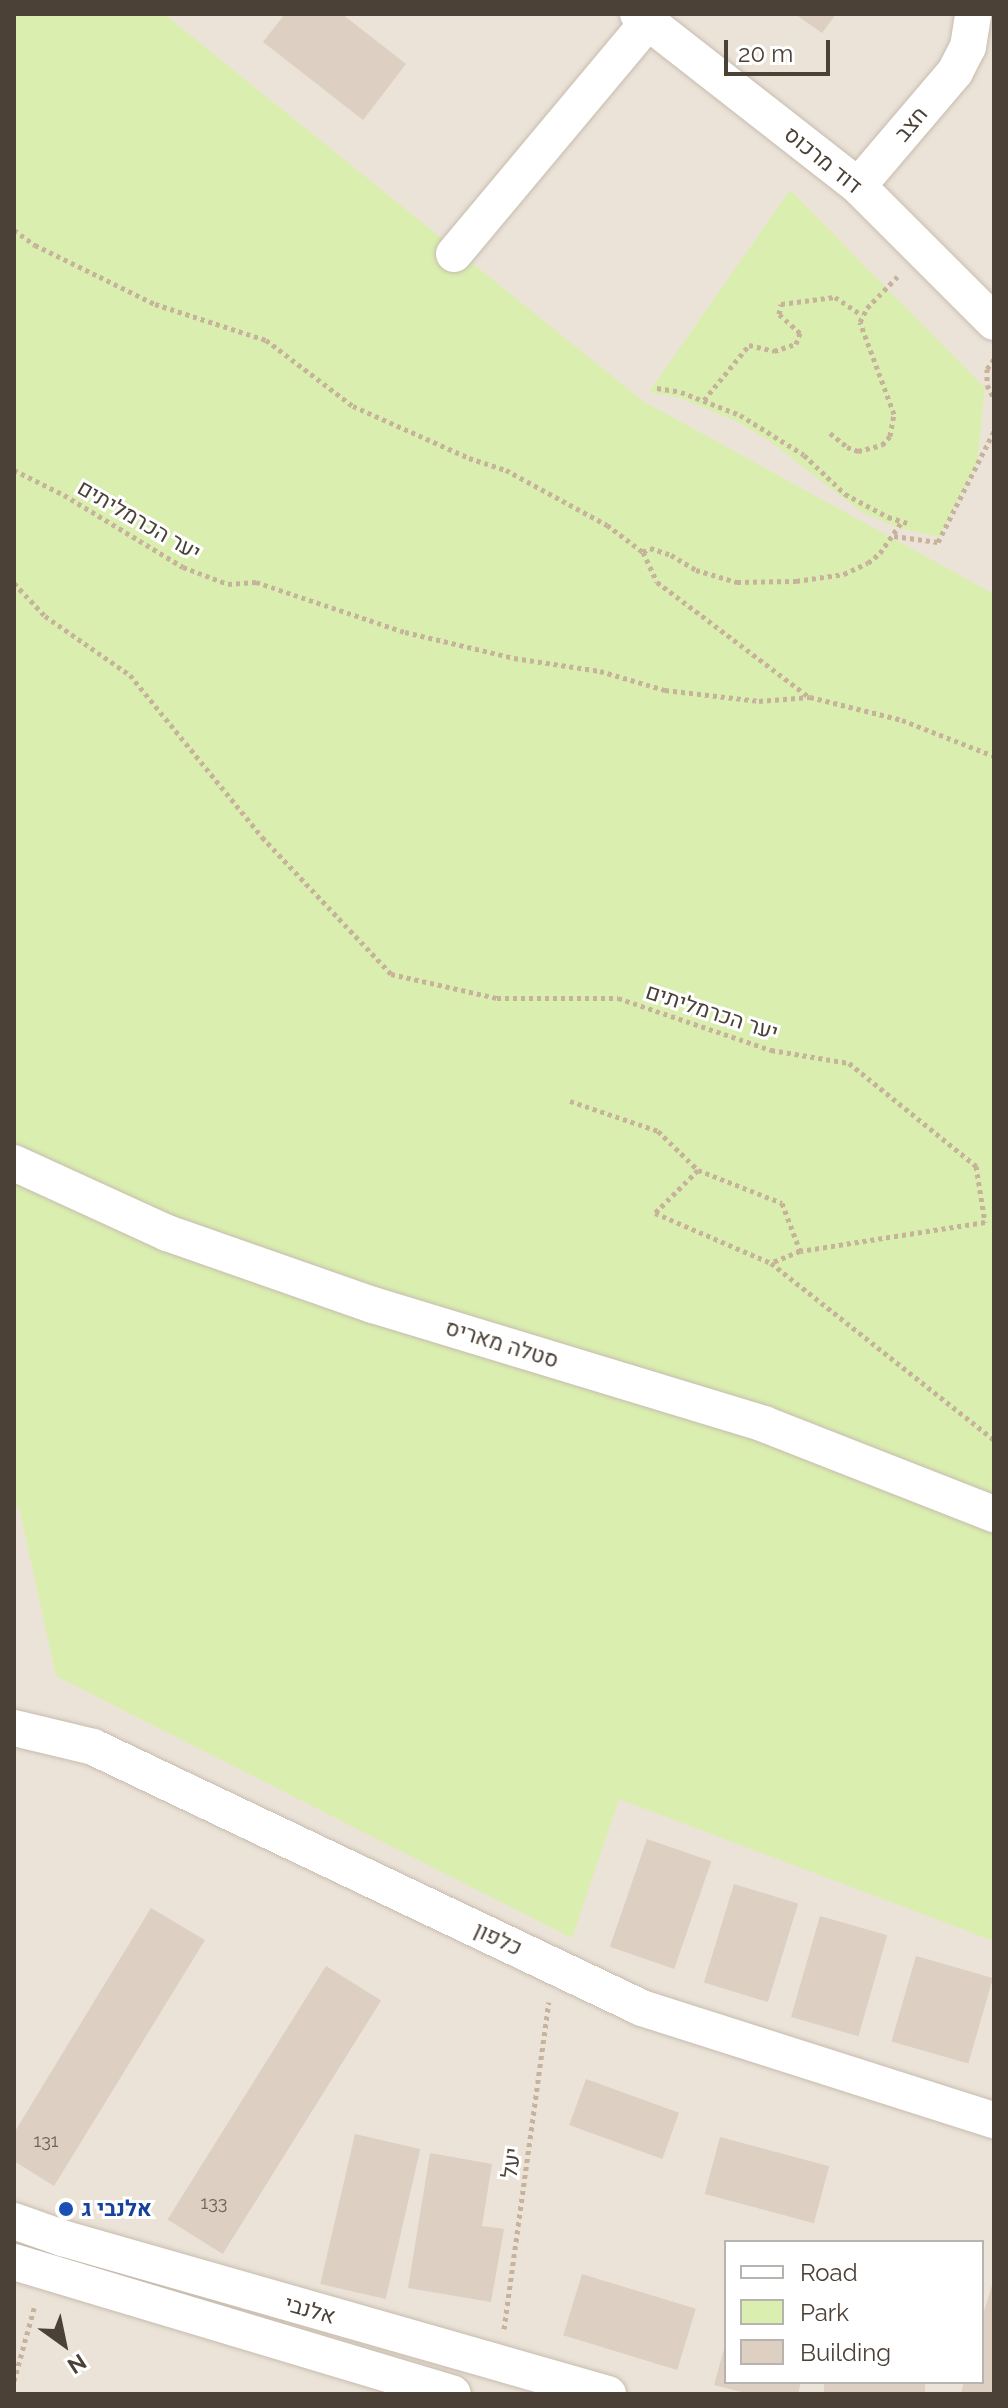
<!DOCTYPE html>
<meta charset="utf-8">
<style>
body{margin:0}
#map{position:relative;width:1008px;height:2408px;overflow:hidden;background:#f7f1ea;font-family:Raleway,Heebo,sans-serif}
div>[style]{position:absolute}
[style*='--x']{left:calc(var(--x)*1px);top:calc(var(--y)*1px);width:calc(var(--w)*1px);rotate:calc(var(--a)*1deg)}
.residential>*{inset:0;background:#ebe3d8}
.green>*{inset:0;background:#daefaf}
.building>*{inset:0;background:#ddcfc1;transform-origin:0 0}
.path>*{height:5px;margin-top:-2.5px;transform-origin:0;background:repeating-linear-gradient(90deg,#c7b29b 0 4px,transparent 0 8px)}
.roads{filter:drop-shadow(0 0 2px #c7bbae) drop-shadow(0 0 2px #c7bbae)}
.minor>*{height:36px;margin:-18px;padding:0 18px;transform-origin:18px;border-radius:18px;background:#fff}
.dots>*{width:22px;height:22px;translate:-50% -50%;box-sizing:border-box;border:4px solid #fff;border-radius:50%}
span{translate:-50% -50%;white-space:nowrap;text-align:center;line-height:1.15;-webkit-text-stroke:6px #fff;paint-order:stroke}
.number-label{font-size:18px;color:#70645a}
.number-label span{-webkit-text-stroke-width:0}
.street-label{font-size:22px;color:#4c4137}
.transit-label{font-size:22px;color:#164399;font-weight:700}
.left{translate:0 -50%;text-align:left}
.frame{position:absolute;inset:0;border:16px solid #4c4137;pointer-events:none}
.legend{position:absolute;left:724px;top:2240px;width:260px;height:144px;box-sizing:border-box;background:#fff;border:2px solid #b7b3af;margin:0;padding:10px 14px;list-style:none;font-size:24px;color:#4c4137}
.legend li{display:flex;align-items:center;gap:16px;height:40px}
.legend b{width:40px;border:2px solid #b7b3af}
.north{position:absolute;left:24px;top:2304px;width:80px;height:80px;-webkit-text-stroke:6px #fff;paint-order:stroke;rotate:147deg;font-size:22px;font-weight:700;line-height:32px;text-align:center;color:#4c4137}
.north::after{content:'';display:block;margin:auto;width:28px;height:36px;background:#4c4137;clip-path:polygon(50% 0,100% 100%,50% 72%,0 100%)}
.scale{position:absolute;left:724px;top:40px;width:106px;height:36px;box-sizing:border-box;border:4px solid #4c4137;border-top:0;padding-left:10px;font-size:24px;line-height:28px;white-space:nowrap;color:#4c4137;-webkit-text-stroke:6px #fff;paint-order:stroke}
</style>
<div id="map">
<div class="residential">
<div style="clip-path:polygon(evenodd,14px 14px,994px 14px,994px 2394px,14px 2394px,14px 14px,726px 2242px,982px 2242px,982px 2382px,726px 2382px,726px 2242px)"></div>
</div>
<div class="green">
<div style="clip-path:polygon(14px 14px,164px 14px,643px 401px,994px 594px,994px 1941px,619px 1799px,572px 1938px,56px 1676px,19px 1507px,14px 1506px)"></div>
<div style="clip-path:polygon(790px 190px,985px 388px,977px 464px,939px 537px,899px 528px,863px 513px,768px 440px,736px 421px,680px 398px,649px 392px)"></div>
</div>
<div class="building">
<div style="clip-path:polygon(285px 14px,342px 14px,406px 64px,363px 120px,263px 42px)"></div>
<div style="clip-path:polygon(795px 14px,836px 14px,822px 33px)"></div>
<div style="left:647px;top:1839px;width:68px;height:114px;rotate:19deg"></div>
<div style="left:734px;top:1884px;width:67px;height:103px;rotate:17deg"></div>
<div style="clip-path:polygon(151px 1908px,205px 1940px,54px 2186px,14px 2161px,14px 2133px)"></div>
<div style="left:820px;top:1916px;width:70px;height:105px;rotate:16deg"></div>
<div style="left:916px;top:1956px;width:80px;height:89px;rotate:16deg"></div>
<div style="left:326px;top:1966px;width:65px;height:299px;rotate:32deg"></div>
<div style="left:586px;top:2079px;width:99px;height:49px;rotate:20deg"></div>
<div style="left:355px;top:2134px;width:67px;height:154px;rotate:13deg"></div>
<div style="left:720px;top:2137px;width:113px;height:59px;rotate:15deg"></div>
<div style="clip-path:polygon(430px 2153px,492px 2164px,482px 2226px,504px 2229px,491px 2302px,408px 2288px)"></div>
<div style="left:582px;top:2274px;width:119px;height:64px;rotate:17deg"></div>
<div style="clip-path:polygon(994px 2279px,994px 2394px,961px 2394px,964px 2382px,982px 2382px,982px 2318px)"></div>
<div style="clip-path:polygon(726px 2342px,726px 2382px,801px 2382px,798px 2394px,749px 2394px,714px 2385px)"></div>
<div style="left:824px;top:2382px;width:101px;height:12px"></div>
</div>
<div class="path">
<div style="--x:14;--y:230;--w:26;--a:36"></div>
<div style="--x:35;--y:245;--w:134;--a:26.2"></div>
<div style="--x:155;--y:304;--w:117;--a:18"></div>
<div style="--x:266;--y:340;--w:109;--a:37.2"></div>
<div style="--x:353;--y:406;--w:127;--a:24.1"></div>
<div style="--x:469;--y:458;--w:39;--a:18"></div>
<div style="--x:506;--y:470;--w:115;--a:28.6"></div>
<div style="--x:607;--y:525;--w:45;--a:36.9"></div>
<div style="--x:643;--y:552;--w:33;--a:65"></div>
<div style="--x:657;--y:582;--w:191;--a:37.1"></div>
<div style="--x:994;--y:359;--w:12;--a:125"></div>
<div style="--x:987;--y:369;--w:16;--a:90"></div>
<div style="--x:987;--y:385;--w:15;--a:62"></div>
<div style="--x:657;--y:388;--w:24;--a:9"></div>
<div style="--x:681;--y:392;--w:63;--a:21.3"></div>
<div style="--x:740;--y:415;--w:75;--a:32"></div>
<div style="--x:804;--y:455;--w:57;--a:43.6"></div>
<div style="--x:845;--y:494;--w:49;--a:28.1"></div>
<div style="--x:888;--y:517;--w:24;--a:17"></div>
<div style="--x:704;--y:400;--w:71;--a:-50.7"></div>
<div style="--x:749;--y:345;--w:26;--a:13"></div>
<div style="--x:774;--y:351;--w:23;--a:-18"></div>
<div style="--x:796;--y:344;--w:12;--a:-70"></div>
<div style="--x:800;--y:333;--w:28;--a:-138"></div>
<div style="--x:779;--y:314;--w:10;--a:-79"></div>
<div style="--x:781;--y:304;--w:54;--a:-7.4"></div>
<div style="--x:835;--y:297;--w:32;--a:34"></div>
<div style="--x:830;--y:433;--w:22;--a:39"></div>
<div style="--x:847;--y:447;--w:12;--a:20"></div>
<div style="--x:858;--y:451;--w:25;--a:-14"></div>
<div style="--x:882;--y:445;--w:12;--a:-48"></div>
<div style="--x:890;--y:436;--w:22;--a:-80"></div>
<div style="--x:894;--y:414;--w:98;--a:-110.3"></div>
<div style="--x:860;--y:322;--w:16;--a:-63"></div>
<div style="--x:867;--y:308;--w:47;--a:-45.9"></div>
<div style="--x:14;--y:470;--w:56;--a:26.6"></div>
<div style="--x:64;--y:495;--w:139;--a:31.2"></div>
<div style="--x:183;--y:567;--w:48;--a:20.7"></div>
<div style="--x:228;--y:584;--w:28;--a:-4"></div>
<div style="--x:256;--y:582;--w:157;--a:18.6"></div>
<div style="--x:405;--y:632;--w:112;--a:13.4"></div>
<div style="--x:514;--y:658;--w:87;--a:8.6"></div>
<div style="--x:600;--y:671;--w:68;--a:16.3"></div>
<div style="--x:665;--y:690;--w:95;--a:6.7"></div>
<div style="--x:759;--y:701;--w:51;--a:-4.5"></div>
<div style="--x:810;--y:697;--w:95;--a:14"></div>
<div style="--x:902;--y:720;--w:99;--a:21.4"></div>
<div style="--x:894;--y:536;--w:44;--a:7.8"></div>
<div style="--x:938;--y:542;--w:124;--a:-63.2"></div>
<div style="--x:643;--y:552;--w:8;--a:-30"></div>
<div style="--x:650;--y:548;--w:22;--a:18"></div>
<div style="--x:671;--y:555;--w:29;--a:31"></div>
<div style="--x:696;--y:570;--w:43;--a:16.3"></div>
<div style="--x:737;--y:582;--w:59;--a:-1"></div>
<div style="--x:796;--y:581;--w:49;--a:-8.3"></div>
<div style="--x:844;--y:574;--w:26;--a:-25"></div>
<div style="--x:868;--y:563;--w:16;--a:-40"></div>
<div style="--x:880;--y:553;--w:39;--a:-55"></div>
<div style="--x:14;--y:583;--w:45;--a:46.8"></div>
<div style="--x:45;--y:616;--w:103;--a:34.8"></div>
<div style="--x:130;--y:675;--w:209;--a:50.8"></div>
<div style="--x:262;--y:837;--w:188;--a:46.7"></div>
<div style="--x:391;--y:974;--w:109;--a:12.8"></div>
<div style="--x:497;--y:998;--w:121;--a:0"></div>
<div style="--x:618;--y:998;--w:162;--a:18.8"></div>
<div style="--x:771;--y:1050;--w:79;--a:9.5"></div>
<div style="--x:849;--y:1063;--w:164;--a:39"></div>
<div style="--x:976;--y:1166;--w:57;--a:80.9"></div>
<div style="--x:985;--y:1222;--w:187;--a:171.1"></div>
<div style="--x:800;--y:1251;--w:31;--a:158"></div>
<div style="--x:771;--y:1263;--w:285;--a:38.4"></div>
<div style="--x:570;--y:1101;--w:93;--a:18.8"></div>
<div style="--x:658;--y:1131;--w:56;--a:44.3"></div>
<div style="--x:698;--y:1170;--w:61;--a:135"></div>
<div style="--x:655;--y:1213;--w:126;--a:23.3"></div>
<div style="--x:698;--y:1170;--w:90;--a:21.4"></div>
<div style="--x:782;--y:1203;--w:51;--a:69.4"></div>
<div style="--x:504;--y:2329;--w:330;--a:-82.2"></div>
<div style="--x:14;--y:2381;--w:79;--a:-74.6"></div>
</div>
<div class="roads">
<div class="minor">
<div style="--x:638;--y:14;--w:279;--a:38"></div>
<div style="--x:858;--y:186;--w:192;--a:45"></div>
<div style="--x:858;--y:186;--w:150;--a:-49.6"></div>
<div style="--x:955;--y:72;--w:28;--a:-63"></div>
<div style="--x:968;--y:47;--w:33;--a:-81"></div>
<div style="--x:454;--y:254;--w:302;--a:-50.1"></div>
<div style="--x:14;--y:1163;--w:168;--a:24.6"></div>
<div style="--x:167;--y:1233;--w:218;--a:19.3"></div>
<div style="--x:373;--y:1305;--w:409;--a:16.9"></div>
<div style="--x:764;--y:1424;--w:247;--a:21.4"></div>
<div style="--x:14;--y:1728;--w:81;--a:13.5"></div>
<div style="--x:93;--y:1747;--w:608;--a:25.43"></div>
<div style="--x:642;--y:2008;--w:369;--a:17.7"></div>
<div style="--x:14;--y:2221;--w:51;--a:19.5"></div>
<div style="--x:62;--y:2238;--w:568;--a:15.95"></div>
<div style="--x:14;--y:2262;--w:458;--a:16.7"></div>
</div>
</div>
<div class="dots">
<div style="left:66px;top:2209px;background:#1a4fb4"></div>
</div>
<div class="number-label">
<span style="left:46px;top:2141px">131</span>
<span style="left:214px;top:2203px">133</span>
</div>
<div class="street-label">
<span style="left:911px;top:124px;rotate:-50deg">חצב</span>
<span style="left:823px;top:160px;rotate:39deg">דוד מרכוס</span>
<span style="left:139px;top:520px;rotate:30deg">יער הכרמליתים</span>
<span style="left:712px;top:1012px;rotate:18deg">יער הכרמליתים</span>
<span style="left:502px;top:1344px;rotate:17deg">סטלה מאריס</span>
<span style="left:498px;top:1939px;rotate:25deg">כלפון</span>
<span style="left:511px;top:2163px;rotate:-82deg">יעל</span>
<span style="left:310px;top:2310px;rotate:16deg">אלנבי</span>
</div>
<div class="transit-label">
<span class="left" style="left:82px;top:2209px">אלנבי ג</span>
</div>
<div class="frame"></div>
<ul class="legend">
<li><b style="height:10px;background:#fff"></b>Road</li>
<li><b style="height:22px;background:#daefaf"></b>Park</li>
<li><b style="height:22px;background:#ddcfc1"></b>Building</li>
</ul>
<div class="north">N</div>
<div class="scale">20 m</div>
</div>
